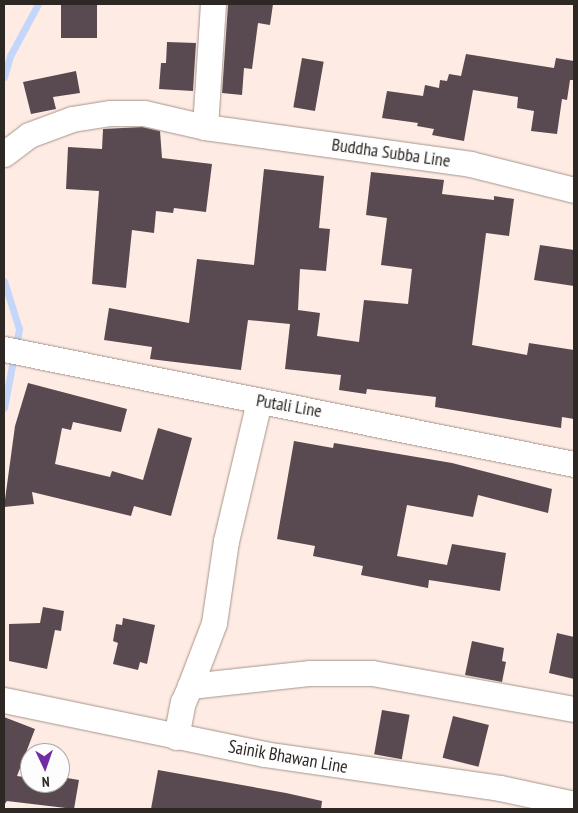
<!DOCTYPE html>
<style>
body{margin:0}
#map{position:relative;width:578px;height:813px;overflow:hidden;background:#feebe3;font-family:"PT Sans Narrow",sans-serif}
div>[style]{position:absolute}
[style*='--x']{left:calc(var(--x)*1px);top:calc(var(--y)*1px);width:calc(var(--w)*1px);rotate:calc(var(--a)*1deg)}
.stream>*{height:7px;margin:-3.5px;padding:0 3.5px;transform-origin:3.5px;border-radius:3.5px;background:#c4d6fa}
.building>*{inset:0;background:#594950;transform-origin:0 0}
.roads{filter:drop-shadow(0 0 1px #a6958d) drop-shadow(0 0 1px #a6958d)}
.street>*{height:25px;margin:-12.5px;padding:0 12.5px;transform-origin:12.5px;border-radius:12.5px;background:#fff}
span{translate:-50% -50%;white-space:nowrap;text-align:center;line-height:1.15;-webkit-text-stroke:5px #fdfdfd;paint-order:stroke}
.street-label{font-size:18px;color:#2e2825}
.frame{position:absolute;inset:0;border:5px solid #2e2825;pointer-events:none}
.north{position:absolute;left:20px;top:743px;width:50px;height:50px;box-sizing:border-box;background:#fdfdfd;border:1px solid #aaa8a7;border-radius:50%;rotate:177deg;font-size:14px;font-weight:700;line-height:20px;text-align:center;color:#2e2825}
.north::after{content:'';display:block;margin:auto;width:18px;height:22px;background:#712ea3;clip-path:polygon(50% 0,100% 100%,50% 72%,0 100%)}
</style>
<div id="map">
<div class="stream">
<div style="--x:4;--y:77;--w:22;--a:-74"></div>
<div style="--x:10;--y:56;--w:59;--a:-61.7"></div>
<div style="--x:4;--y:281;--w:50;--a:72.6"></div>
<div style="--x:19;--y:329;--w:80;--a:100.8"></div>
</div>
<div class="building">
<div style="left:61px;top:4px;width:36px;height:34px"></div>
<div style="clip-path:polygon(228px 4px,273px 4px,270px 25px,258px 23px,252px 69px,244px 68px,242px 95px,222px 93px)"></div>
<div style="clip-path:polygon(167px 42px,196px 43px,193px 91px,159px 89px,161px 63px,166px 63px)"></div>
<div style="clip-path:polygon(466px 54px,554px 68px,556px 58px,574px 61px,574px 80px,570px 80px,567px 100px,562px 99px,557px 134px,531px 131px,534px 111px,517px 108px,518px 97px,473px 90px,464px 141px,432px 135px,434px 129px,417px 126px,418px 123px,382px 118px,387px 91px,423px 96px,425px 85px,439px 88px,440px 80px,447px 81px,449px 74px,461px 76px)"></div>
<div style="left:302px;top:58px;width:22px;height:50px;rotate:10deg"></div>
<div style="clip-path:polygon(76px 71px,80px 93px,53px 97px,56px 109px,31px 114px,23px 82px)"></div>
<div style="clip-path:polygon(142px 127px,160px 131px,162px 158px,212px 164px,206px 212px,174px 208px,173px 213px,156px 211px,154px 233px,132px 230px,126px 288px,92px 284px,99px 191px,66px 189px,68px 147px,102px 149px,103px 129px)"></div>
<div style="clip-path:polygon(264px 169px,324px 176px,319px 228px,330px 229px,326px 271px,300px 269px,298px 310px,320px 313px,317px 336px,359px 342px,364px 300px,408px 304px,412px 269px,381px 265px,387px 218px,366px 215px,371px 172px,444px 180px,442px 194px,494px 200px,494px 196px,514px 199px,509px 236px,486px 233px,472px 345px,527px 355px,529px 343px,574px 350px,574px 419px,562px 417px,561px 428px,435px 407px,436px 397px,367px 389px,366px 394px,339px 390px,341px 375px,285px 369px,290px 324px,248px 320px,241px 370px,150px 359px,152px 347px,104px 340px,109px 308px,189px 323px,197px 259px,254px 265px)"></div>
<div style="clip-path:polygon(540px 245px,574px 250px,574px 286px,534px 280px)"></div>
<div style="clip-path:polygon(28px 383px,127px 409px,121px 432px,73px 422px,71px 430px,62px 428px,55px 464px,110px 477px,112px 471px,143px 480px,158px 428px,192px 438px,171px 516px,134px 506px,131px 516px,32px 492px,34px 504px,4px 507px,15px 426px)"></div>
<div style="clip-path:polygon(294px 441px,333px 448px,334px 443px,452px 463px,552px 489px,548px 513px,478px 495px,473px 517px,407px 505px,397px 556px,447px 565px,452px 544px,506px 553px,500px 591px,429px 580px,428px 588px,361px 575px,363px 566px,313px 556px,315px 546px,277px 539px)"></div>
<div style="clip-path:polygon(43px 607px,64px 611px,61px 631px,55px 630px,47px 669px,9px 661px,9px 624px,40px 623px)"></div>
<div style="clip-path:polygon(123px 618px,155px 625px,147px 664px,140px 662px,138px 670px,113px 664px,118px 643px,113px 641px,116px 624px,122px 625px)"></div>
<div style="clip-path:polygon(557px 633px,574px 637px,574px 679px,549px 673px)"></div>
<div style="clip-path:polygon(472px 641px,504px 648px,502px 661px,506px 662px,502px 682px,465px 675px)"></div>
<div style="left:382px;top:710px;width:28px;height:45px;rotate:10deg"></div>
<div style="left:453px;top:716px;width:37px;height:43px;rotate:14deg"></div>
<div style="clip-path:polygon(4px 717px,35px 729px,17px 776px,30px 778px,30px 783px,60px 783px,61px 777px,79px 780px,74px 809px,7px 801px,4px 805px)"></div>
<div style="clip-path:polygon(158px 770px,286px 793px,322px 801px,321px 809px,151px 809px)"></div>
</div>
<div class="roads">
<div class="street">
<div style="--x:205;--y:127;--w:123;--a:-86.3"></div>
<div style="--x:4;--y:154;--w:31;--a:-37"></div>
<div style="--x:29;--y:135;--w:46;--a:-20.4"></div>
<div style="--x:72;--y:119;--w:39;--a:-9"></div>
<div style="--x:111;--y:113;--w:33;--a:0"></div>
<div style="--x:144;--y:113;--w:63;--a:12.9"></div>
<div style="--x:205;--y:127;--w:268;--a:7.9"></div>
<div style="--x:470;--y:164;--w:107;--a:14"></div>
<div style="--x:4;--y:349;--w:581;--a:11.41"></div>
<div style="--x:190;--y:686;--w:67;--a:-69.1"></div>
<div style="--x:214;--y:623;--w:83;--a:-81.7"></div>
<div style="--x:226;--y:541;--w:144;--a:-76.7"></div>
<div style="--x:4;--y:700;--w:266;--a:11.7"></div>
<div style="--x:264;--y:754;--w:238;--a:8.2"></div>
<div style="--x:500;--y:788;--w:76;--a:12.2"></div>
<div style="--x:176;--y:737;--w:36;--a:-79"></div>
<div style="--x:183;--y:702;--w:17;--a:-66"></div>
<div style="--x:190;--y:686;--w:121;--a:-6.2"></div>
<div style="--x:310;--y:673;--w:62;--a:0"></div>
<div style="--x:372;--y:673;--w:205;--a:10.1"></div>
</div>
</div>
<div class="street-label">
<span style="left:391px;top:153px;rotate:8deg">Buddha Subba Line</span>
<span style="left:289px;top:406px;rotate:10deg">Putali Line</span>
<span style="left:288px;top:757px;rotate:10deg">Sainik Bhawan Line</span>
</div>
<div class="frame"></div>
<div class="north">N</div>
</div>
